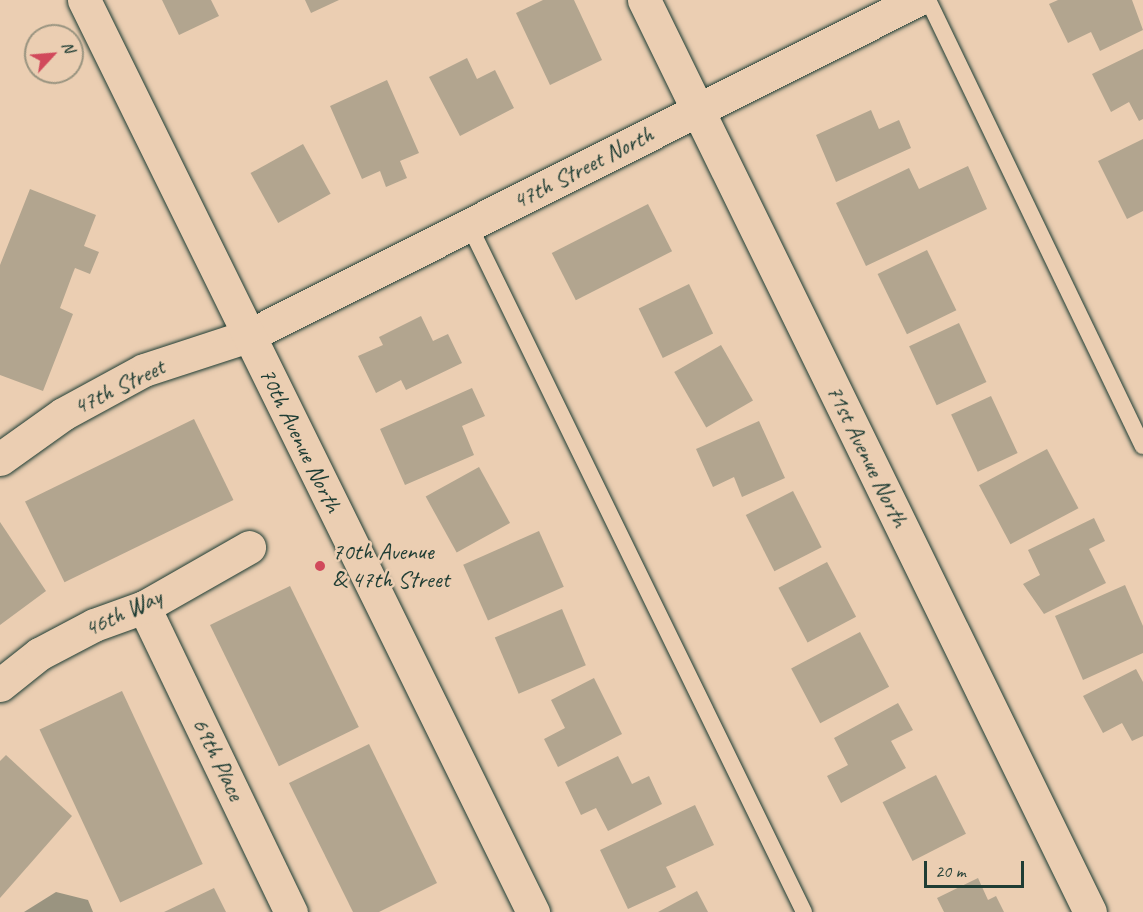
<!DOCTYPE html>
<style>
body{margin:0}
#map{position:relative;width:1143px;height:912px;overflow:hidden;background:#ebceb2;font-family:Caveat,sans-serif}
div>[style]{position:absolute}
[style*='--x']{left:calc(var(--x)*1px);top:calc(var(--y)*1px);width:calc(var(--w)*1px);rotate:calc(var(--a)*1deg)}
.water>*{inset:0;background:#9a9480}
.building>*{inset:0;background:#b2a58f;transform-origin:0 0}
.roads{filter:drop-shadow(0 0 2px #1f3d34) drop-shadow(0 0 2px #1f3d34)}
.service>*{height:16px;margin:-8px;padding:0 8px;transform-origin:8px;border-radius:8px;background:#ebceb2}
.minor>*{height:33px;margin:-16.5px;padding:0 16.5px;transform-origin:16.5px;border-radius:16.5px;background:#ebceb2}
.tertiary>*{height:33px;margin:-16.5px;padding:0 16.5px;transform-origin:16.5px;border-radius:16.5px;background:#ebceb2}
.dots>*{width:16px;height:16px;translate:-50% -50%;box-sizing:border-box;border:3px solid #ebceb2;border-radius:50%}
span{translate:-50% -50%;white-space:nowrap;text-align:center;line-height:1.15;-webkit-text-stroke:5px #ebceb2;paint-order:stroke}
.street-label{font-size:24px;color:#1f3d34}
.poi-label{font-size:24px;color:#1f3d34}
.left{translate:0 -50%;text-align:left}
.north{position:absolute;left:24px;top:24px;width:60px;height:60px;box-sizing:border-box;background:#ebceb2;border:2px solid #999480;border-radius:50%;rotate:64deg;font-size:16px;font-weight:700;line-height:24px;text-align:center;color:#1f3d34}
.north::after{content:'';display:block;margin:auto;width:21px;height:27px;background:#d1495b;clip-path:polygon(50% 0,100% 100%,50% 72%,0 100%)}
.scale{position:absolute;left:924px;top:861px;width:100px;height:27px;box-sizing:border-box;border:3px solid #1f3d34;border-top:0;padding-left:8px;font-size:18px;line-height:21px;white-space:nowrap;color:#1f3d34;-webkit-text-stroke:4px #ebceb2;paint-order:stroke}
</style>
<div id="map">
<div class="water">
<div style="clip-path:polygon(56px 892px,88px 900px,93px 912px,24px 912px)"></div>
</div>
<div class="building">
<div style="clip-path:polygon(162px 0,211px 0,219px 16px,179px 35px)"></div>
<div style="clip-path:polygon(305px 0,339px 0,311px 13px)"></div>
<div style="clip-path:polygon(543px 0,574px 0,602px 60px,550px 85px,516px 13px)"></div>
<div style="clip-path:polygon(1058px 0,1132px 0,1143px 30px,1100px 51px,1091px 32px,1068px 43px,1049px 4px)"></div>
<div style="clip-path:polygon(1143px 49px,1143px 119px,1139px 121px,1129px 102px,1111px 112px,1092px 74px)"></div>
<div style="clip-path:polygon(467px 58px,477px 79px,495px 70px,514px 108px,460px 136px,429px 77px)"></div>
<div style="clip-path:polygon(387px 80px,419px 153px,400px 161px,407px 178px,386px 187px,380px 171px,362px 179px,330px 106px)"></div>
<div style="clip-path:polygon(871px 110px,879px 129px,899px 120px,911px 148px,836px 182px,816px 135px)"></div>
<div style="clip-path:polygon(1143px 139px,1143px 211px,1127px 219px,1098px 161px)"></div>
<div style="left:303px;top:144px;width:57px;height:60px;rotate:61deg"></div>
<div style="clip-path:polygon(968px 166px,987px 209px,866px 266px,836px 203px,909px 168px,919px 189px)"></div>
<div style="clip-path:polygon(30px 189px,96px 215px,84px 246px,99px 252px,90px 274px,75px 268px,73px 273px,60px 308px,73px 314px,43px 391px,0 375px,0 265px)"></div>
<div style="left:648px;top:204px;width:53px;height:108px;rotate:63deg"></div>
<div style="left:927px;top:250px;width:67px;height:55px;rotate:64deg"></div>
<div style="left:689px;top:284px;width:55px;height:56px;rotate:64deg"></div>
<div style="clip-path:polygon(421px 316px,433px 341px,448px 334px,462px 363px,406px 390px,401px 380px,376px 393px,358px 356px,383px 345px,379px 337px)"></div>
<div style="left:959px;top:323px;width:65px;height:55px;rotate:65deg"></div>
<div style="left:721px;top:345px;width:64px;height:54px;rotate:60deg"></div>
<div style="clip-path:polygon(472px 388px,485px 416px,462px 426px,474px 455px,405px 485px,380px 429px)"></div>
<div style="left:991px;top:396px;width:63px;height:44px;rotate:65deg"></div>
<div style="left:194px;top:419px;width:90px;height:188px;rotate:64deg"></div>
<div style="clip-path:polygon(759px 421px,785px 478px,742px 497px,734px 477px,713px 487px,696px 449px)"></div>
<div style="left:1047px;top:449px;width:67px;height:77px;rotate:62deg"></div>
<div style="left:479px;top:467px;width:64px;height:61px;rotate:61deg"></div>
<div style="left:793px;top:491px;width:63px;height:53px;rotate:63deg"></div>
<div style="clip-path:polygon(1094px 518px,1105px 541px,1089px 549px,1106px 583px,1044px 614px,1023px 584px,1040px 575px,1028px 550px)"></div>
<div style="clip-path:polygon(0 522px,46px 591px,0 625px)"></div>
<div style="left:539px;top:531px;width:61px;height:83px;rotate:66deg"></div>
<div style="left:827px;top:562px;width:62px;height:55px;rotate:62deg"></div>
<div style="clip-path:polygon(1125px 585px,1143px 626px,1143px 653px,1083px 680px,1055px 616px)"></div>
<div style="left:290px;top:586px;width:157px;height:89px;rotate:64deg"></div>
<div style="left:562px;top:609px;width:61px;height:73px;rotate:67deg"></div>
<div style="left:860px;top:632px;width:62px;height:78px;rotate:62deg"></div>
<div style="clip-path:polygon(1136px 669px,1143px 682px,1143px 736px,1132px 741px,1122px 723px,1103px 733px,1083px 696px)"></div>
<div style="clip-path:polygon(594px 678px,622px 734px,558px 767px,544px 739px,565px 728px,551px 700px)"></div>
<div style="left:122px;top:691px;width:191px;height:91px;rotate:65deg"></div>
<div style="clip-path:polygon(898px 703px,913px 730px,891px 741px,906px 768px,841px 803px,827px 776px,848px 765px,834px 738px)"></div>
<div style="clip-path:polygon(369px 744px,437px 883px,379px 912px,353px 912px,289px 783px)"></div>
<div style="clip-path:polygon(6px 755px,72px 816px,0 898px,0 761px)"></div>
<div style="clip-path:polygon(618px 756px,632px 784px,649px 776px,662px 804px,608px 831px,596px 808px,581px 815px,565px 782px)"></div>
<div style="left:936px;top:775px;width:66px;height:60px;rotate:63deg"></div>
<div style="clip-path:polygon(695px 805px,714px 845px,666px 867px,676px 887px,628px 909px,600px 850px)"></div>
<div style="clip-path:polygon(978px 878px,988px 900px,996px 896px,1004px 912px,944px 912px,937px 898px)"></div>
<div style="clip-path:polygon(214px 888px,226px 912px,164px 912px)"></div>
<div style="clip-path:polygon(697px 891px,708px 912px,658px 912px)"></div>
</div>
<div class="roads">
<div class="service">
<div style="--x:928;--y:0;--w:495;--a:64.3"></div>
<div style="--x:469;--y:225;--w:764;--a:64"></div>
</div>
<div class="minor">
<div style="--x:644;--y:0;--w:1015;--a:63.94"></div>
<div style="--x:0;--y:459;--w:77;--a:-35.5"></div>
<div style="--x:63;--y:414;--w:92;--a:-28.5"></div>
<div style="--x:144;--y:370;--w:109;--a:-18.1"></div>
<div style="--x:248;--y:336;--w:749;--a:-26.67"></div>
<div style="--x:144;--y:607;--w:339;--a:64.3"></div>
<div style="--x:0;--y:685;--w:50;--a:-38.5"></div>
<div style="--x:39;--y:654;--w:62;--a:-27.8"></div>
<div style="--x:94;--y:625;--w:53;--a:-19.8"></div>
<div style="--x:144;--y:607;--w:121;--a:-29.7"></div>
</div>
<div class="tertiary">
<div style="--x:84;--y:0;--w:1017;--a:63.79"></div>
</div>
</div>
<div class="dots">
<div style="left:320px;top:566px;background:#d1495b"></div>
</div>
<div class="street-label">
<span style="left:583px;top:168px;rotate:-27deg">47th Street North</span>
<span style="left:119px;top:387px;rotate:-26deg">47th Street</span>
<span style="left:300px;top:440px;rotate:64deg">70th Avenue North</span>
<span style="left:867px;top:456px;rotate:64deg">71st Avenue North</span>
<span style="left:123px;top:613px;rotate:-25deg">46th Way</span>
<span style="left:218px;top:759px;rotate:64deg">69th Place</span>
</div>
<div class="poi-label">
<span class="left" style="left:332px;top:566px">70th Avenue<br>&amp; 47th Street</span>
</div>
<div class="north">N</div>
<div class="scale">20 m</div>
</div>
